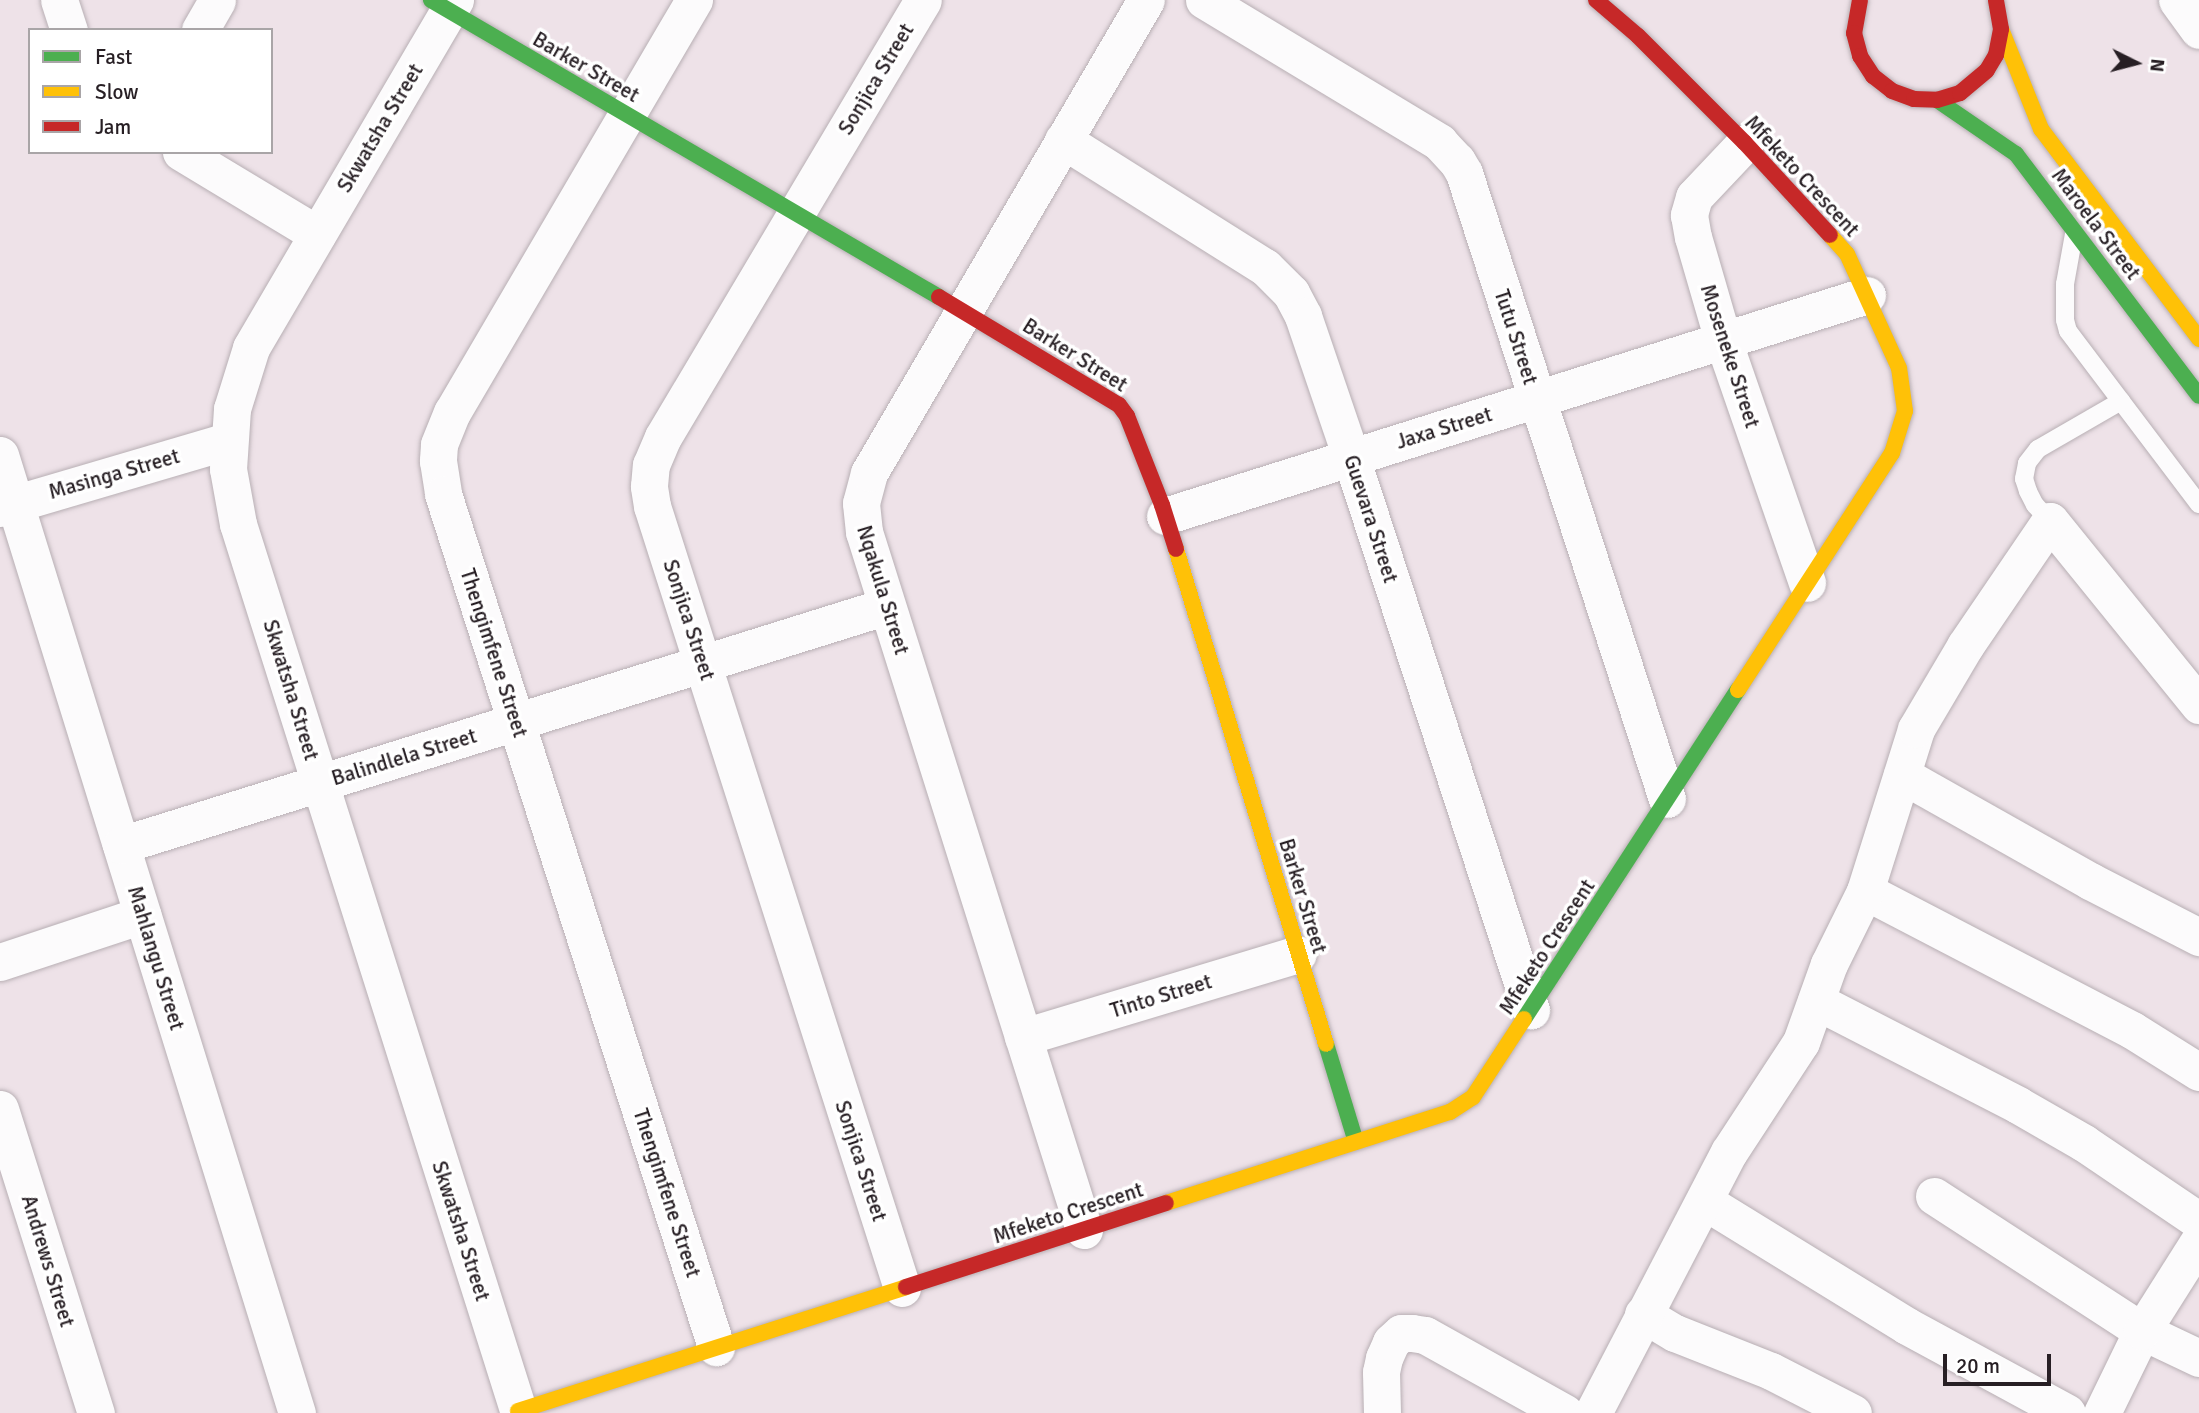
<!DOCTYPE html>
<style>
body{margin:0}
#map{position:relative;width:2199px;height:1413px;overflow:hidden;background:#eee2e8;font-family:Signika,sans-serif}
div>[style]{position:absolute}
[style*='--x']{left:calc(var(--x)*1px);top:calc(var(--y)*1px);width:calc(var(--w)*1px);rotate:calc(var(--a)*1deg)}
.roads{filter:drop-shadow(0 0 2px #b8afb4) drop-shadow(0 0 2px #b8afb4)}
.lane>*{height:18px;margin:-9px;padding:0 9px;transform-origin:9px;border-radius:9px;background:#fcfbfc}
.street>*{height:37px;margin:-18.5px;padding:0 18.5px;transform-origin:18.5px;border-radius:18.5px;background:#fcfbfc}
.fast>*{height:16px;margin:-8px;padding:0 8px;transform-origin:8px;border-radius:8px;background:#4caf50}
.slow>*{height:16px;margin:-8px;padding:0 8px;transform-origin:8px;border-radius:8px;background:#ffc107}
.jam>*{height:16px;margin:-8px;padding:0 8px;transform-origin:8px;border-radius:8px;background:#c62828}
span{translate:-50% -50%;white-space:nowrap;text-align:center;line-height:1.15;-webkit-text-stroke:7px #fff;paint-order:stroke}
.street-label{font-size:21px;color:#271f24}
.legend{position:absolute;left:28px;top:28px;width:245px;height:126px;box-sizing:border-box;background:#fff;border:2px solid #a9a5a7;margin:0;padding:9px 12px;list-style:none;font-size:21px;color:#271f24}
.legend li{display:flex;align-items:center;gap:14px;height:35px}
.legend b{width:35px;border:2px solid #a9a5a7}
.north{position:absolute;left:2101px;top:28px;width:70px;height:70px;-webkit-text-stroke:5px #fff;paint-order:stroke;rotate:96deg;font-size:19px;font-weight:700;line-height:28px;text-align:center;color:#271f24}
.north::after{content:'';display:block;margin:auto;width:24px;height:32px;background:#271f24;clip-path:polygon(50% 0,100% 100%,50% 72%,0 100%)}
.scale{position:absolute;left:1943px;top:1354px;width:108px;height:32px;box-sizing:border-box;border:4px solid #271f24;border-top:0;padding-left:9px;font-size:21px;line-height:24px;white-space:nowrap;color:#271f24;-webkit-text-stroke:5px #fff;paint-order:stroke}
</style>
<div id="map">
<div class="roads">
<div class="lane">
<div style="--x:2074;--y:234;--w:51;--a:100.2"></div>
<div style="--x:2065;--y:284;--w:36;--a:90"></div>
<div style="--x:2065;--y:320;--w:11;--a:75"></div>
<div style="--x:2068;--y:331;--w:217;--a:52.9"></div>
<div style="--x:2050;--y:521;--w:22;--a:-133"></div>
<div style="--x:2035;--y:505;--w:16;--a:-117"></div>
<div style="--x:2028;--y:491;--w:13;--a:-108"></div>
<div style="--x:2024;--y:479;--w:16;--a:-79"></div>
<div style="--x:2027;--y:463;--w:18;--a:-52"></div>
<div style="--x:2038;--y:449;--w:96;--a:-30"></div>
</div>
<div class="street">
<div style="--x:59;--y:0;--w:32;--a:72"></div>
<div style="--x:455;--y:0;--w:403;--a:120.4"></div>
<div style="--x:251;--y:348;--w:64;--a:107.3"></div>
<div style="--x:232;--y:409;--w:60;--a:93.8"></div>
<div style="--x:228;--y:469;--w:56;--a:79.7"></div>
<div style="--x:238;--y:524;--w:932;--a:72.46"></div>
<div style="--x:694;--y:0;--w:478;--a:120.4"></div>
<div style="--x:452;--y:412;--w:35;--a:112"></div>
<div style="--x:439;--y:445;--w:16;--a:94"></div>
<div style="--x:438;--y:461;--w:33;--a:81"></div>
<div style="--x:443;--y:494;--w:896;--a:72.25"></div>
<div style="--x:1204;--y:0;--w:275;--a:31.1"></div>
<div style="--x:1439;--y:142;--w:26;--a:47"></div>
<div style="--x:1457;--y:161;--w:14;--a:60"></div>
<div style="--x:1464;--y:173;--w:658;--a:72.03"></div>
<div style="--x:2177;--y:0;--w:37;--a:54"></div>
<div style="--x:200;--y:30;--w:34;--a:-60"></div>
<div style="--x:1063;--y:140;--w:239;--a:32.2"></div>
<div style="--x:1265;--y:267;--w:37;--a:45"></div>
<div style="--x:1291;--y:293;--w:26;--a:62"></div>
<div style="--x:1303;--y:316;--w:149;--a:71.2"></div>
<div style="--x:1351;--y:457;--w:582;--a:71.97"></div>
<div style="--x:1745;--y:143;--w:74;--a:133.4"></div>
<div style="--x:1694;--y:197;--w:19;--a:106"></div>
<div style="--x:1689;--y:215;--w:22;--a:80"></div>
<div style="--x:1693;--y:237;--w:107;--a:73.8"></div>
<div style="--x:1723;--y:340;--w:257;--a:70.9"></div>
<div style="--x:181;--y:152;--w:159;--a:31.1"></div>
<div style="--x:0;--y:455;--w:1003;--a:72.78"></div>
<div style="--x:0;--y:508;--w:238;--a:-16.4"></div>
<div style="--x:1165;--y:516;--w:736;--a:-17.47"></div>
<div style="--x:1902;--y:775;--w:216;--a:29.4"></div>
<div style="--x:2090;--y:881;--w:123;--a:27.2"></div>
<div style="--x:121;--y:845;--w:802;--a:-17.33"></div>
<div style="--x:1865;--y:891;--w:301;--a:27.5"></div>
<div style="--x:2132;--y:1030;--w:79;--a:32.1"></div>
<div style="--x:0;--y:962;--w:150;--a:-18.3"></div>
<div style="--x:1816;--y:1001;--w:227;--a:27.2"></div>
<div style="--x:2018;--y:1105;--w:76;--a:29.9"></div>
<div style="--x:2084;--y:1143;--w:139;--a:34.1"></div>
<div style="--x:1023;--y:1037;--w:287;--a:-16.8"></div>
<div style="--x:0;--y:1109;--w:319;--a:72.5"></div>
<div style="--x:1934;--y:1196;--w:248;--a:33"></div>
<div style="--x:2142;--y:1331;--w:63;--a:25.3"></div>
<div style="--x:1704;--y:1201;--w:238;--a:31.6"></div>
<div style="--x:1907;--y:1326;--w:182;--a:28.5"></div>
<div style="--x:1084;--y:1230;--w:732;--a:-107.49"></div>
<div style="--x:864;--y:532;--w:29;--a:-96"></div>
<div style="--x:861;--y:503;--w:31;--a:-75"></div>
<div style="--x:869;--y:473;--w:548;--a:-59.65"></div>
<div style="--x:902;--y:1288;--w:821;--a:-107.73"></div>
<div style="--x:652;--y:506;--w:20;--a:-99"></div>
<div style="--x:649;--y:486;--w:21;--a:-85"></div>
<div style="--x:651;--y:465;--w:30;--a:-67"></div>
<div style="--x:663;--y:437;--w:508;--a:-59.25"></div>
<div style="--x:1643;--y:1314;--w:37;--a:31"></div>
<div style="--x:1675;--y:1333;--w:103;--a:21.6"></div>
<div style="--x:1771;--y:1371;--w:92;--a:27.1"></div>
<div style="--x:1382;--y:1413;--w:41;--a:-91.4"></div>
<div style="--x:1381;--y:1372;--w:14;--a:-78"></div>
<div style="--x:1384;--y:1358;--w:17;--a:-66"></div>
<div style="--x:1391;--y:1342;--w:13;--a:-42"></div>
<div style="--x:1401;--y:1333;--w:11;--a:0"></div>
<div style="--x:1412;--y:1333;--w:13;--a:9"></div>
<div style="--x:1425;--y:1335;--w:160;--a:29.1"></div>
<div style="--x:1593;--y:1413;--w:294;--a:-62.5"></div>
<div style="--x:1729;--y:1152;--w:131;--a:-56.8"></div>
<div style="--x:1801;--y:1042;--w:83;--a:-70.3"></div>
<div style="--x:1829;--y:964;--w:81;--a:-63.7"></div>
<div style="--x:1865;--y:891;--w:170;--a:-72.5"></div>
<div style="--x:1916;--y:729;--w:96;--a:-59.4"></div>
<div style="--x:1965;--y:646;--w:151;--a:-55.8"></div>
<div style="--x:2050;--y:521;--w:237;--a:51"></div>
<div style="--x:2102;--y:1413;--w:91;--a:-64"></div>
<div style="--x:2142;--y:1331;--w:107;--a:-57.7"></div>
</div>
<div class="fast">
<div style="--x:431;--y:0;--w:588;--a:30.31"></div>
<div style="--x:1937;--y:100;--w:96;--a:34.4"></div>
<div style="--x:2016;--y:154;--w:303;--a:52.9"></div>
<div style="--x:1524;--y:1019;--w:392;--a:-57"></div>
<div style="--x:1326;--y:1044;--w:102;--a:73"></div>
</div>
<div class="slow">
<div style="--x:2001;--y:29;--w:108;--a:68.2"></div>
<div style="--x:2041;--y:129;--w:263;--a:53"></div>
<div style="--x:1176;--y:549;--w:517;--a:73.14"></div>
<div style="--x:1738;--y:690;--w:283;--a:-57"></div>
<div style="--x:1892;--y:453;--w:44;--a:-72.8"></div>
<div style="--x:1905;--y:411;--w:43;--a:-97.9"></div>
<div style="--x:1899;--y:368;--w:125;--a:-114.5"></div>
<div style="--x:1847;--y:254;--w:25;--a:-132"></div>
<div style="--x:1166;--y:1203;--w:298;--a:-17.8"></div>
<div style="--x:1450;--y:1112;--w:27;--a:-33"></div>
<div style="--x:1473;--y:1097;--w:93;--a:-56.8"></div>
<div style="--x:518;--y:1411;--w:407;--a:-17.7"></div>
</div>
<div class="jam">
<div style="--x:1596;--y:0;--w:55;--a:40.6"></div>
<div style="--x:1638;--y:36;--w:151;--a:45"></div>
<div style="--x:1745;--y:143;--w:125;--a:47.3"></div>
<div style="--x:1860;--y:0;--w:34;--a:100"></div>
<div style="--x:1854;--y:33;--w:24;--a:75"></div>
<div style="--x:1860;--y:56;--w:24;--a:57"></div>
<div style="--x:1873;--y:76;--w:24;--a:38"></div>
<div style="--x:1892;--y:91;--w:23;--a:20"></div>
<div style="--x:1914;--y:99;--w:23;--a:2"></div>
<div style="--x:1937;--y:100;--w:24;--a:-17"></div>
<div style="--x:1960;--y:93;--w:35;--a:-40"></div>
<div style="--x:1987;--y:70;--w:17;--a:-59"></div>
<div style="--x:1996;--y:55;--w:26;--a:-79"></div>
<div style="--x:2001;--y:29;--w:29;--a:-100"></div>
<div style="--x:939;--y:297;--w:210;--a:31"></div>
<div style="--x:1119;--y:405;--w:14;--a:54"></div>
<div style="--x:1127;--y:416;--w:96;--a:68.5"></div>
<div style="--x:1162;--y:505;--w:46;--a:72.3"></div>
<div style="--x:906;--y:1287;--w:273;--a:-17.9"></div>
</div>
</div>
<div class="street-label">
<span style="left:586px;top:67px;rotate:30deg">Barker Street</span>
<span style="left:876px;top:79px;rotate:-59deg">Sonjica Street</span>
<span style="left:380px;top:128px;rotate:-59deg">Skwatsha Street</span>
<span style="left:1802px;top:176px;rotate:47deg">Mfeketo Crescent</span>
<span style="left:2096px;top:224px;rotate:53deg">Maroela Street</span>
<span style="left:1516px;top:337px;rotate:72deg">Tutu Street</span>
<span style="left:1075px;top:355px;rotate:32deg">Barker Street</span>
<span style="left:1730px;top:356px;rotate:72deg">Moseneke Street</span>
<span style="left:1444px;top:428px;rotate:-17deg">Jaxa Street</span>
<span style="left:114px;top:474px;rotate:-16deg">Masinga Street</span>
<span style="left:1371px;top:519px;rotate:72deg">Guevara Street</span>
<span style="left:883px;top:590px;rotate:73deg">Nqakula Street</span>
<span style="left:689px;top:620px;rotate:72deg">Sonjica Street</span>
<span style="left:494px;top:653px;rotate:72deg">Thengimfene Street</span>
<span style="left:291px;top:690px;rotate:73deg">Skwatsha Street</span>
<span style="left:404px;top:757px;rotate:-17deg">Balindlela Street</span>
<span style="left:1303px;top:896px;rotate:73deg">Barker Street</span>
<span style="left:1547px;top:947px;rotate:-57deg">Mfeketo Crescent</span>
<span style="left:156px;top:958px;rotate:73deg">Mahlangu Street</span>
<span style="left:1161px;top:996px;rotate:-17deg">Tinto Street</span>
<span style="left:861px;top:1161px;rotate:72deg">Sonjica Street</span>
<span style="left:667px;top:1193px;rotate:72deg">Thengimfene Street</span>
<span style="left:1068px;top:1213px;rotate:-18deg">Mfeketo Crescent</span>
<span style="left:461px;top:1231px;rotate:72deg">Skwatsha Street</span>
<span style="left:48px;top:1261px;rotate:73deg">Andrews Street</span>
</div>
<ul class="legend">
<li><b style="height:9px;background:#4caf50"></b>Fast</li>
<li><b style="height:9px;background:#ffc107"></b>Slow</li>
<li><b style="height:9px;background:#c62828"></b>Jam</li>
</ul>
<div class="north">N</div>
<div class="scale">20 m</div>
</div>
